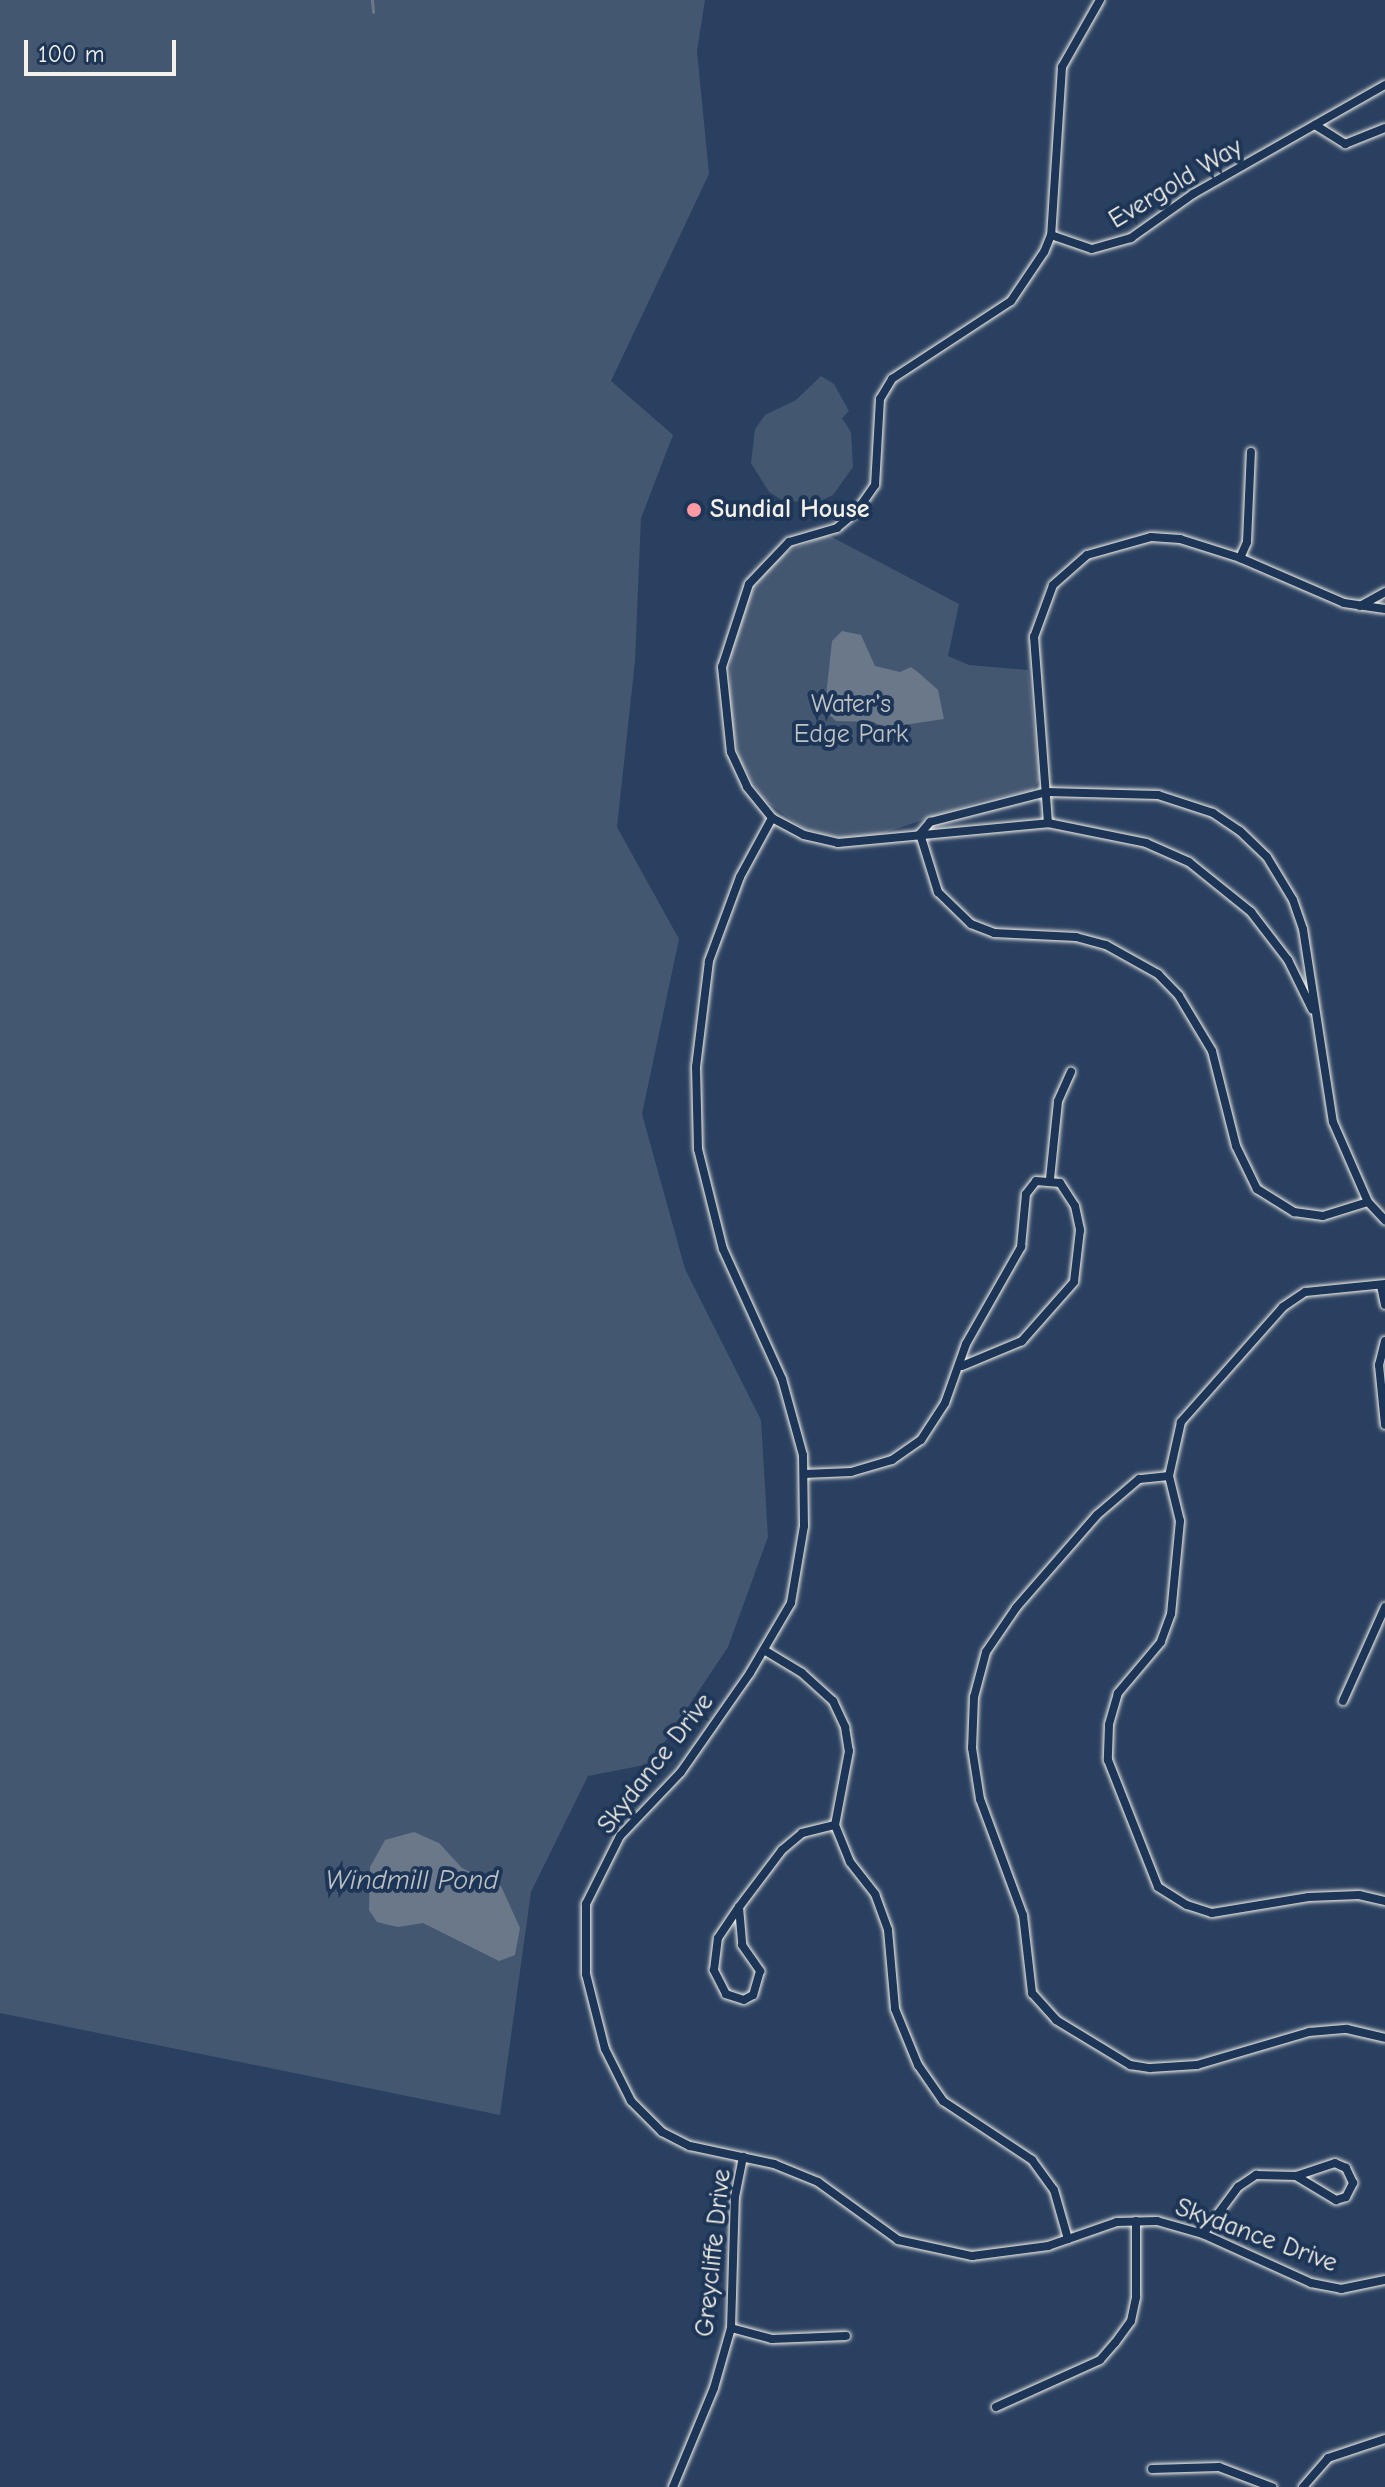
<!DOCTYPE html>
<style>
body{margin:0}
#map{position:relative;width:1385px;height:2487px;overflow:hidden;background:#2a4060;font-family:"Comic Neue",sans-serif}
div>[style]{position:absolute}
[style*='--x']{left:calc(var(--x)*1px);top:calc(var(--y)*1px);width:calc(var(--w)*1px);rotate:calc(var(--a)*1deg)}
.green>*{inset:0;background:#445771}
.water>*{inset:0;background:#6a788a}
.stream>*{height:3px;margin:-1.5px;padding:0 1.5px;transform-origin:1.5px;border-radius:1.5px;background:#6a788a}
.roads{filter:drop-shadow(0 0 2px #f4f1e8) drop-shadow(0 0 2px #f4f1e8)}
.minor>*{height:8px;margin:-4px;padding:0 4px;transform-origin:4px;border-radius:4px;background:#1d3557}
.dots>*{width:22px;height:22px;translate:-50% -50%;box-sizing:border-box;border:4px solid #1d3557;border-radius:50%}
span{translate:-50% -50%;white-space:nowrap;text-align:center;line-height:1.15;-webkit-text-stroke:8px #1d3557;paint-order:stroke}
.street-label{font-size:26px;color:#f4f1e8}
.poi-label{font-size:26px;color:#f4f1e8;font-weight:700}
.left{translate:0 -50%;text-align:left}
.park-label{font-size:26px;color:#bfc3c4}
.water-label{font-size:28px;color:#bdc1c2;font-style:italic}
.scale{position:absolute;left:24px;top:40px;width:152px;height:36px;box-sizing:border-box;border:4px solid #f4f1e8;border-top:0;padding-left:10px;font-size:24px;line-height:28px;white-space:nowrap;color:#f4f1e8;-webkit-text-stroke:6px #1d3557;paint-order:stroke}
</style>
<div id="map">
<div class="green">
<div style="clip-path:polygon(0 0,705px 0,697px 51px,709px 174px,611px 381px,673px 435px,641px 518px,635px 661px,617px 827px,679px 939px,642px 1114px,685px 1269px,761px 1420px,768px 1537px,728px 1647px,650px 1764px,588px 1776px,531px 1892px,500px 2115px,0 2013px)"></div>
<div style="clip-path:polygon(821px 376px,834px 384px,849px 411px,842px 418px,851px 432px,853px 467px,833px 495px,818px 502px,784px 501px,769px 492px,751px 463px,755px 429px,765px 415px,796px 400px)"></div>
<div style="clip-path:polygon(828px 535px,959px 604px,948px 656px,969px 665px,1028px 670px,1040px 779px,1032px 791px,984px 800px,871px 837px,845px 839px,804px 829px,763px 799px,740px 760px,729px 712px,731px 645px,751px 590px,771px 563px,786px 552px)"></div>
</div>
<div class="water">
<div style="clip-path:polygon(842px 631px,861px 635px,875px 666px,900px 672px,911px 667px,919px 673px,938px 690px,944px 719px,884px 728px,874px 722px,836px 721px,826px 712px,826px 696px,832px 641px)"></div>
<div style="clip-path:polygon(414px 1832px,439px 1843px,462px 1868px,501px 1886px,520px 1928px,515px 1955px,499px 1961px,423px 1923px,398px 1927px,377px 1922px,369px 1910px,370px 1867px,385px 1840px)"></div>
</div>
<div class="stream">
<div style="--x:372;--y:0;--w:12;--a:85"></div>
</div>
<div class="roads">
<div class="minor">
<div style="--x:1100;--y:0;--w:77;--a:119.6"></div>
<div style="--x:1062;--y:67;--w:168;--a:93.7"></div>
<div style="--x:1051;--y:235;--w:18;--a:112"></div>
<div style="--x:1044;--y:252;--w:59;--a:124"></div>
<div style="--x:1011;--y:301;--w:142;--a:146.8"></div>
<div style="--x:892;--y:379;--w:23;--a:121"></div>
<div style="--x:880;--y:399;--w:86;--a:93.3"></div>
<div style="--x:875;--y:485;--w:32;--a:125"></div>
<div style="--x:857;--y:511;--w:26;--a:140"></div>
<div style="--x:837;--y:528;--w:50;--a:163.7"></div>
<div style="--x:789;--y:542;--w:58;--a:133.6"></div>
<div style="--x:749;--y:584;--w:87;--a:108"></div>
<div style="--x:722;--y:667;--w:85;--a:84"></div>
<div style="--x:731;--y:752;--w:38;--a:65"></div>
<div style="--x:747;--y:787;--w:40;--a:51"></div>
<div style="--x:772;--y:818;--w:36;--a:28"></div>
<div style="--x:804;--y:835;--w:35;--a:13"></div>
<div style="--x:838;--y:843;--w:211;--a:-5.4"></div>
<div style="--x:1048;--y:823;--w:100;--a:11.5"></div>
<div style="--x:1146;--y:843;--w:47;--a:23.8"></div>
<div style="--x:1189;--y:862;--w:80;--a:38.9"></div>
<div style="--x:1251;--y:912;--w:61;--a:52.4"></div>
<div style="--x:1288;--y:960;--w:55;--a:63.9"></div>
<div style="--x:1315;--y:125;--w:36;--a:32"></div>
<div style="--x:1345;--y:144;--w:43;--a:-21.8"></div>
<div style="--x:1051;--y:235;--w:43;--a:18.9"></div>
<div style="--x:1092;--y:249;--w:41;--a:-15.8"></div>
<div style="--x:1131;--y:238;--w:76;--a:-35.4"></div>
<div style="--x:1193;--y:194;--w:221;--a:-29.6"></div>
<div style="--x:1240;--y:558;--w:17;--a:-66"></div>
<div style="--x:1247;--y:542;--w:90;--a:-87.5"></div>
<div style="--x:1360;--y:606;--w:29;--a:-29"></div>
<div style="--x:772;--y:818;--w:67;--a:118.5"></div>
<div style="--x:740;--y:877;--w:90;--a:110.3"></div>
<div style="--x:709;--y:961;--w:107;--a:97"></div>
<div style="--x:696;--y:1067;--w:82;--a:88.6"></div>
<div style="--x:698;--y:1149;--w:103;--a:76"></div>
<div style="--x:723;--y:1249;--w:143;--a:65.6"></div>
<div style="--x:782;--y:1379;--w:79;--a:74.6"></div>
<div style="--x:803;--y:1455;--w:71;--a:89.2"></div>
<div style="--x:804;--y:1526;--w:78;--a:99.6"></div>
<div style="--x:791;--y:1603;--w:81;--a:120.4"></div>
<div style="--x:750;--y:1673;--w:121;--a:124.9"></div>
<div style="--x:681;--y:1772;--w:88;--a:133.6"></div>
<div style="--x:620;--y:1836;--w:76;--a:116.6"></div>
<div style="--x:586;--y:1904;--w:70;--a:90"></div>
<div style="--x:586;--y:1974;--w:77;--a:75.8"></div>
<div style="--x:605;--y:2049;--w:58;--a:63.4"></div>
<div style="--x:631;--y:2101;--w:44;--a:45"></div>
<div style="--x:662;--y:2132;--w:31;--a:27"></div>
<div style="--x:690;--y:2146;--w:86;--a:12.1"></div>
<div style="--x:774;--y:2164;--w:48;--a:22.2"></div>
<div style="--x:818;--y:2182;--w:99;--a:35.9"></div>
<div style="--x:898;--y:2240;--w:76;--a:12.2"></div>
<div style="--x:972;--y:2256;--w:77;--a:-7.5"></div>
<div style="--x:1048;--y:2246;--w:73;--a:-19.2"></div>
<div style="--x:1117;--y:2222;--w:40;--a:-1.4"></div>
<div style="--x:1157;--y:2221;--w:48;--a:15.8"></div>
<div style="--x:1203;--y:2234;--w:119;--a:24.4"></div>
<div style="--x:1311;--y:2283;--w:31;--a:11"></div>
<div style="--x:1341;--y:2289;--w:45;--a:-11.6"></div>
<div style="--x:1048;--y:823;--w:187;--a:-94.3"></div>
<div style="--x:1034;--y:637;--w:55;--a:-69.9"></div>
<div style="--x:1053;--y:585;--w:45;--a:-41.4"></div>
<div style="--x:1087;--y:555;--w:66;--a:-15.7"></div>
<div style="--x:1151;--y:537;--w:29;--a:4"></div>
<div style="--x:1180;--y:539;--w:63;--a:17.6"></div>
<div style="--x:1240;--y:558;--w:113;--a:23.4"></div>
<div style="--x:1344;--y:603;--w:41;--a:8.3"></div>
<div style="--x:920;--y:834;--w:16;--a:-50"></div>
<div style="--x:930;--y:822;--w:121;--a:-14.4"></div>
<div style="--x:1047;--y:792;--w:111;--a:1.5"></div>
<div style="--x:1158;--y:795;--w:58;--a:18.1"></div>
<div style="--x:1213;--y:813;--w:32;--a:34"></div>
<div style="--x:1240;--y:831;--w:37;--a:44"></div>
<div style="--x:1267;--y:857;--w:50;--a:58.8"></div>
<div style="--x:1293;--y:900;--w:31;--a:71"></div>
<div style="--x:1303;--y:929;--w:195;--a:81.2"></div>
<div style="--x:1333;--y:1122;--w:87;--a:66.4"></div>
<div style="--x:1368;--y:1202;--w:25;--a:47"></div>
<div style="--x:920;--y:834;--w:61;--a:72.8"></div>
<div style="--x:938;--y:892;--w:46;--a:44.1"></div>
<div style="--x:971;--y:924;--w:25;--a:21"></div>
<div style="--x:994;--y:933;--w:82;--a:2.8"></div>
<div style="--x:1076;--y:937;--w:31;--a:15"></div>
<div style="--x:1106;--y:945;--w:60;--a:29.1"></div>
<div style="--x:1158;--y:974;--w:30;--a:46"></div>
<div style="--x:1179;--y:996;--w:64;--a:59"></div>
<div style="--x:1212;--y:1051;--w:98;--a:75.8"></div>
<div style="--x:1236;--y:1146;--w:48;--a:64"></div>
<div style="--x:1257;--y:1189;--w:44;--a:31.9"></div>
<div style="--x:1294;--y:1212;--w:29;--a:8"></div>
<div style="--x:1323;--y:1216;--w:47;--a:-17.3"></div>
<div style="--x:1050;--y:1179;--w:78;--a:-84.1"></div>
<div style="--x:1058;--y:1101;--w:32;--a:-66"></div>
<div style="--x:1385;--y:1284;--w:80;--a:174.3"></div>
<div style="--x:1305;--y:1292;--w:27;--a:146"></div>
<div style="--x:1283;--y:1307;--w:154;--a:131.6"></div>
<div style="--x:1181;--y:1422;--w:55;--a:102.5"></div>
<div style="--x:1169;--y:1476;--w:46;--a:76.3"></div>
<div style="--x:1180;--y:1521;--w:93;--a:95.5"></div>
<div style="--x:1171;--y:1614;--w:30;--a:110"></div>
<div style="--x:1161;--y:1642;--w:67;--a:130.1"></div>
<div style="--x:1118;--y:1693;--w:33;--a:106"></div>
<div style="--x:1109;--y:1725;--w:35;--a:92"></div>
<div style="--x:1108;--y:1760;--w:136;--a:68.5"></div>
<div style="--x:1158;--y:1887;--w:34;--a:32"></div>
<div style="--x:1187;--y:1905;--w:26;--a:18"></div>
<div style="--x:1212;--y:1913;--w:98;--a:-9.4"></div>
<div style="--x:1309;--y:1897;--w:50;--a:-2.3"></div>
<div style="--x:1359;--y:1895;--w:27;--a:13"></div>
<div style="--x:1381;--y:1286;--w:19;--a:78"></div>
<div style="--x:1385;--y:1341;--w:25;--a:104"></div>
<div style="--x:1379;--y:1365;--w:60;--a:84.3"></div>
<div style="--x:804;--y:1474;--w:47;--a:-2.4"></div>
<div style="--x:851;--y:1472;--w:43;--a:-16.3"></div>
<div style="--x:892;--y:1460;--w:35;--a:-35"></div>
<div style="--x:921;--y:1440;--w:44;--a:-57"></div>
<div style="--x:945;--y:1403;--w:63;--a:-70.4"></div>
<div style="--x:966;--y:1344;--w:112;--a:-60.4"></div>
<div style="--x:1021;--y:1247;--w:53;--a:-84.6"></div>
<div style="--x:1026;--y:1194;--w:16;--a:-52"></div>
<div style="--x:1036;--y:1181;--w:24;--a:5"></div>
<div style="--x:1060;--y:1183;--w:27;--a:57"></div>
<div style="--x:1075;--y:1206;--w:25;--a:78"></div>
<div style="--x:1080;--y:1230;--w:52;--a:96.6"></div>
<div style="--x:1074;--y:1282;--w:79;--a:131.4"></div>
<div style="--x:1022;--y:1341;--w:65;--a:157.4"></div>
<div style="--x:1169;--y:1476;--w:30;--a:174"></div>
<div style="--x:1139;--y:1479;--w:55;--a:139.4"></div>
<div style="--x:1097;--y:1515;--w:123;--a:131.1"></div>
<div style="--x:1016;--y:1608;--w:53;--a:124.3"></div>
<div style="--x:986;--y:1652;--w:47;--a:104.9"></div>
<div style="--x:974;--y:1697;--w:51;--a:92.2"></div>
<div style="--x:972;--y:1748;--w:52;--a:81.1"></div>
<div style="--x:980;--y:1799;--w:124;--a:69.7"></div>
<div style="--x:1023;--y:1915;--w:79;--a:83.4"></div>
<div style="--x:1032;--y:1993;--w:36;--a:48"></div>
<div style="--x:1056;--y:2020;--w:87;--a:31.3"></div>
<div style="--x:1130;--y:2065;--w:20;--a:9"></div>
<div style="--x:1150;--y:2068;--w:47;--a:-3.7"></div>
<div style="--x:1197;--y:2065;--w:117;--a:-16.4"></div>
<div style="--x:1309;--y:2032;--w:38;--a:-5"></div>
<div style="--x:1347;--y:2029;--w:39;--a:13"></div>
<div style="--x:764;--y:1650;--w:44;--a:31.2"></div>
<div style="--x:802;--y:1673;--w:42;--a:42.1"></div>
<div style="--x:833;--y:1701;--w:29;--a:65"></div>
<div style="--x:845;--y:1727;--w:24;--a:81"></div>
<div style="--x:849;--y:1751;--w:75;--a:100.7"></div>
<div style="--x:835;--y:1825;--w:40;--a:68"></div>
<div style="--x:850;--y:1862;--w:41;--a:52"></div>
<div style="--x:875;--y:1894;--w:38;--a:70"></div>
<div style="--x:888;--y:1930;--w:79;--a:84.9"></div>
<div style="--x:895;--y:2009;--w:61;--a:67.7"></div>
<div style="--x:918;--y:2065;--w:44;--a:55.2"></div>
<div style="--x:943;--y:2101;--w:107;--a:33.5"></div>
<div style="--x:1032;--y:2160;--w:37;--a:54"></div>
<div style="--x:1054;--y:2190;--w:51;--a:74.1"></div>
<div style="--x:1343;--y:1701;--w:103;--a:-65.9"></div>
<div style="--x:739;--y:1907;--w:38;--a:85"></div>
<div style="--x:742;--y:1945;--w:32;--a:55"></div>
<div style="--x:760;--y:1971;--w:25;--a:106"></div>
<div style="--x:753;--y:1995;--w:10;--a:151"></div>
<div style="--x:744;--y:2000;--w:19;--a:-162"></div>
<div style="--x:726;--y:1994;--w:27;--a:-117"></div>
<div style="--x:714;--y:1970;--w:32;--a:-83"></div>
<div style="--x:718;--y:1938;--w:37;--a:-56"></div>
<div style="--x:739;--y:1907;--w:71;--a:-53"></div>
<div style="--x:782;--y:1850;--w:26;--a:-40"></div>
<div style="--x:802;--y:1833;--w:34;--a:-14"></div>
<div style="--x:1203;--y:2234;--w:59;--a:-53.3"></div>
<div style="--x:1238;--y:2187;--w:22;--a:-34"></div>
<div style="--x:1256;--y:2175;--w:40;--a:1.4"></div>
<div style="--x:1296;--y:2176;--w:47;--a:31"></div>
<div style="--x:1336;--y:2200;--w:10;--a:-17"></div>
<div style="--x:1346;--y:2197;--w:16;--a:-63"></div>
<div style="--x:1353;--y:2183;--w:17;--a:-115"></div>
<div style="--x:1346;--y:2168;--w:12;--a:-156"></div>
<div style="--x:1335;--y:2163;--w:41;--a:161.6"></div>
<div style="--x:731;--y:2328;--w:42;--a:15"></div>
<div style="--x:772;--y:2339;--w:74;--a:-2.3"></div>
<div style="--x:996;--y:2407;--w:114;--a:-24.3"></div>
<div style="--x:1100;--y:2360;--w:23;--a:-49"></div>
<div style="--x:1115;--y:2343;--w:27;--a:-54"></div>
<div style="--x:1131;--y:2321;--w:25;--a:-78"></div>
<div style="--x:1136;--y:2297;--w:76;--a:-90"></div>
<div style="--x:1152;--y:2469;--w:67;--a:-1.7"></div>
<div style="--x:1219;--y:2467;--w:57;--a:20.7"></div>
<div style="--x:673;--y:2487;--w:107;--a:-67.5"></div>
<div style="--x:714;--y:2388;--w:62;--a:-74.2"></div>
<div style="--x:731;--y:2328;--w:131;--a:-88.3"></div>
<div style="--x:735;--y:2197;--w:41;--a:-78.7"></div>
<div style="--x:1303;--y:2487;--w:38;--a:-49"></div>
<div style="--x:1328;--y:2458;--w:60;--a:-18.4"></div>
</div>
</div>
<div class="dots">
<div style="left:694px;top:510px;background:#ff9aa2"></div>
</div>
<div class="street-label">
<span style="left:1176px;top:184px;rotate:-31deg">Evergold Way</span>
<span style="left:656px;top:1764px;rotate:-52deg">Skydance Drive</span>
<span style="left:1256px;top:2236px;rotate:20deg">Skydance Drive</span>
<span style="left:714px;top:2253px;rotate:-84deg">Greycliffe Drive</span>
</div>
<div class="poi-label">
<span class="left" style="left:710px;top:510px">Sundial House</span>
</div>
<div class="park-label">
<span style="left:851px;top:720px">Water's<br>Edge Park</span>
</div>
<div class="water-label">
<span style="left:412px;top:1880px">Windmill Pond</span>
</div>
<div class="scale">100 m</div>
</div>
